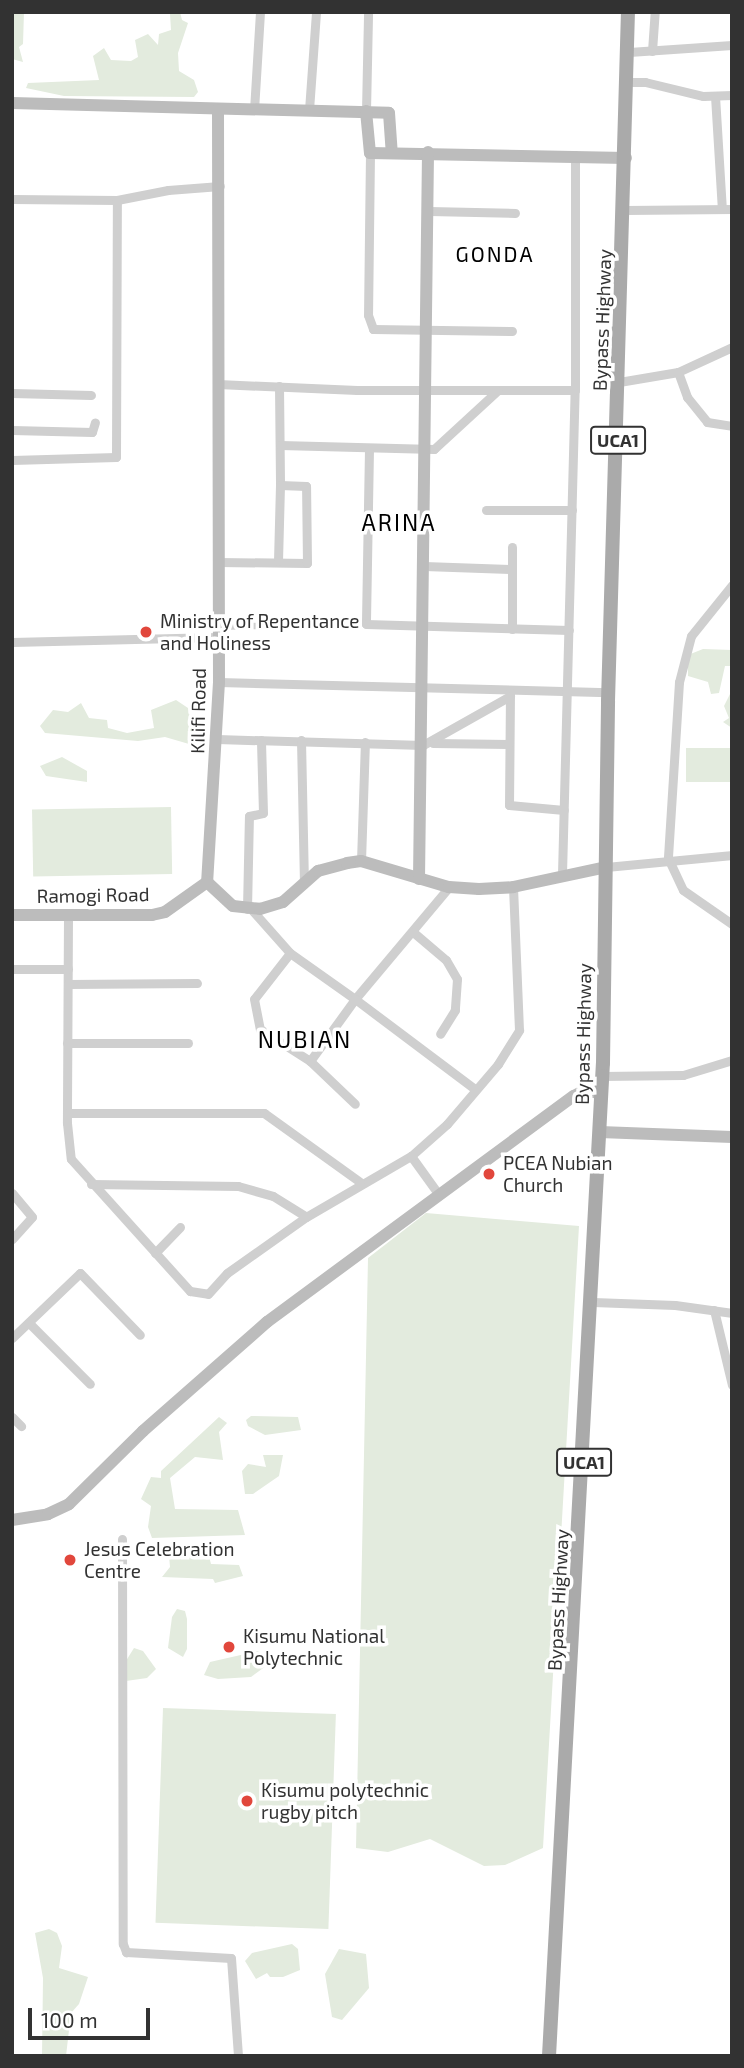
<!DOCTYPE html>
<style>
body{margin:0}
#map{position:relative;width:744px;height:2068px;overflow:hidden;background:#fff;font-family:"Exo 2",sans-serif}
div>[style]{position:absolute}
[style*='--x']{left:calc(var(--x)*1px);top:calc(var(--y)*1px);width:calc(var(--w)*1px);rotate:calc(var(--a)*1deg)}
.green>*{inset:0;background:#e3ebde;transform-origin:0 0}
.street>*{height:9px;margin:-4.5px;padding:0 4.5px;transform-origin:4.5px;border-radius:4.5px;background:#cfcfcf}
.secondary>*{height:12px;margin:-6px;padding:0 6px;transform-origin:6px;border-radius:6px;background:#bcbcbc}
.primary>*{height:14px;margin:-7px;padding:0 7px;transform-origin:7px;border-radius:7px;background:#aaa}
.dots>*{width:19px;height:19px;translate:-50% -50%;box-sizing:border-box;border:4px solid #fff;border-radius:50%}
span{translate:-50% -50%;white-space:nowrap;text-align:center;line-height:1.15;-webkit-text-stroke:7px #fff;paint-order:stroke}
.shield-label span{padding:2px 5px;background:#fff;border:2px solid;border-radius:5px;-webkit-text-stroke-width:0}
.shield-label{font-size:18px;color:#323232;font-weight:700}
.street-label{font-size:19px;color:#323232}
.poi-label{font-size:19px;color:#323232}
.left{translate:0 -50%;text-align:left}
.neighbourhood-label{font-size:21px;color:#000;letter-spacing:2px}
.quarter-label{font-size:23px;color:#000;letter-spacing:2px}
.frame{position:absolute;inset:0;border:14px solid #323232;pointer-events:none}
.scale{position:absolute;left:28px;top:2008px;width:122px;height:32px;box-sizing:border-box;border:4px solid #323232;border-top:0;padding-left:9px;font-size:21px;line-height:24px;white-space:nowrap;color:#323232;-webkit-text-stroke:5px #fff;paint-order:stroke}
</style>
<div id="map">
<div class="green">
<div style="clip-path:polygon(14px 12px,24px 12px,23px 44px,19px 47px,23px 62px,12px 59px)"></div>
<div style="clip-path:polygon(160px 12px,180px 12px,182px 20px,188px 23px,178px 53px,179px 71px,194px 80px,198px 92px,194px 97px,64px 96px,26px 88px,28px 83px,99px 80px,93px 56px,104px 48px,111px 60px,131px 61px,138px 57px,135px 40px,148px 34px,158px 45px,159px 34px,171px 30px,170px 14px)"></div>
<div style="clip-path:polygon(703px 649px,732px 650px,732px 666px,725px 666px,719px 693px,711px 694px,708px 682px,688px 676px,688px 655px)"></div>
<div style="clip-path:polygon(732px 690px,732px 728px,723px 722px,729px 718px,724px 706px)"></div>
<div style="clip-path:polygon(176px 700px,188px 708px,194px 739px,189px 744px,165px 737px,138px 741px,45px 733px,40px 726px,53px 710px,68px 712px,81px 703px,89px 718px,107px 720px,108px 728px,127px 733px,154px 728px,151px 710px)"></div>
<div style="left:732px;top:748px;width:34px;height:46px;rotate:90deg"></div>
<div style="clip-path:polygon(62px 757px,87px 771px,87px 782px,46px 776px,40px 766px)"></div>
<div style="left:171px;top:807px;width:67px;height:139px;rotate:89deg"></div>
<div style="clip-path:polygon(426px 1213px,579px 1226px,543px 1848px,505px 1865px,484px 1866px,430px 1839px,388px 1852px,356px 1848px,368px 1258px)"></div>
<div style="clip-path:polygon(251px 1416px,298px 1417px,301px 1430px,265px 1435px,248px 1426px,246px 1420px)"></div>
<div style="clip-path:polygon(219px 1417px,227px 1423px,219px 1432px,223px 1460px,195px 1457px,170px 1478px,175px 1509px,238px 1510px,245px 1535px,152px 1538px,148px 1527px,151px 1506px,141px 1499px,151px 1477px,161px 1478px,161px 1471px)"></div>
<div style="clip-path:polygon(263px 1455px,283px 1455px,279px 1476px,253px 1494px,245px 1494px,242px 1471px,248px 1464px,266px 1467px)"></div>
<div style="clip-path:polygon(169px 1556px,209px 1556px,211px 1564px,239px 1565px,243px 1576px,215px 1583px,213px 1579px,162px 1577px,170px 1567px)"></div>
<div style="clip-path:polygon(177px 1609px,185px 1611px,187px 1619px,187px 1649px,183px 1657px,168px 1648px,172px 1617px)"></div>
<div style="clip-path:polygon(134px 1648px,143px 1651px,156px 1669px,147px 1678px,126px 1681px,124px 1664px)"></div>
<div style="clip-path:polygon(258px 1651px,270px 1663px,251px 1677px,218px 1679px,204px 1675px,210px 1662px)"></div>
<div style="left:163px;top:1708px;width:173px;height:215px;rotate:2deg"></div>
<div style="clip-path:polygon(49px 1929px,57px 1933px,62px 1946px,59px 1968px,88px 1977px,79px 2004px,71px 2013px,66px 2056px,42px 2056px,43px 1978px,35px 1933px)"></div>
<div style="clip-path:polygon(292px 1944px,298px 1949px,300px 1970px,283px 1977px,270px 1977px,267px 1973px,256px 1979px,245px 1961px,252px 1953px)"></div>
<div style="clip-path:polygon(339px 1949px,366px 1954px,369px 1988px,342px 2020px,332px 2017px,325px 1974px)"></div>
</div>
<div class="street">
<div style="--x:652;--y:51;--w:39;--a:-86"></div>
<div style="--x:629;--y:52;--w:103;--a:-3.9"></div>
<div style="--x:627;--y:82;--w:18;--a:0"></div>
<div style="--x:645;--y:82;--w:60;--a:13.6"></div>
<div style="--x:703;--y:96;--w:29;--a:-2"></div>
<div style="--x:715;--y:96;--w:113;--a:86.5"></div>
<div style="--x:254;--y:110;--w:98;--a:-86.5"></div>
<div style="--x:309;--y:110;--w:98;--a:-85.9"></div>
<div style="--x:366;--y:111;--w:99;--a:-88.8"></div>
<div style="--x:370;--y:153;--w:162;--a:90.7"></div>
<div style="--x:368;--y:315;--w:15;--a:70"></div>
<div style="--x:373;--y:329;--w:139;--a:0.8"></div>
<div style="--x:12;--y:199;--w:105;--a:0.5"></div>
<div style="--x:117;--y:200;--w:52;--a:-11.1"></div>
<div style="--x:168;--y:190;--w:52;--a:-4.4"></div>
<div style="--x:625;--y:210;--w:107;--a:-0.5"></div>
<div style="--x:429;--y:211;--w:86;--a:1.3"></div>
<div style="--x:678;--y:372;--w:60;--a:-24.8"></div>
<div style="--x:619;--y:382;--w:60;--a:-9.6"></div>
<div style="--x:678;--y:372;--w:27;--a:70"></div>
<div style="--x:687;--y:397;--w:32;--a:51"></div>
<div style="--x:707;--y:422;--w:25;--a:9"></div>
<div style="--x:218;--y:384;--w:139;--a:2.5"></div>
<div style="--x:357;--y:390;--w:218;--a:0"></div>
<div style="--x:279;--y:386;--w:99;--a:89.4"></div>
<div style="--x:12;--y:393;--w:79;--a:1.5"></div>
<div style="--x:12;--y:430;--w:80;--a:1.4"></div>
<div style="--x:92;--y:432;--w:10;--a:-73"></div>
<div style="--x:280;--y:445;--w:154;--a:1.5"></div>
<div style="--x:434;--y:449;--w:86;--a:-42.6"></div>
<div style="--x:369;--y:449;--w:175;--a:91"></div>
<div style="--x:366;--y:624;--w:203;--a:1.7"></div>
<div style="--x:12;--y:460;--w:104;--a:-1.7"></div>
<div style="--x:116;--y:457;--w:257;--a:-89.8"></div>
<div style="--x:486;--y:510;--w:86;--a:0"></div>
<div style="--x:218;--y:562;--w:89;--a:0.6"></div>
<div style="--x:307;--y:563;--w:77;--a:-90.7"></div>
<div style="--x:306;--y:486;--w:26;--a:-178"></div>
<div style="--x:280;--y:485;--w:76;--a:91.5"></div>
<div style="--x:424;--y:566;--w:88;--a:2"></div>
<div style="--x:732;--y:585;--w:65;--a:128.8"></div>
<div style="--x:691;--y:636;--w:48;--a:104.6"></div>
<div style="--x:679;--y:682;--w:176;--a:93.6"></div>
<div style="--x:668;--y:858;--w:35;--a:65"></div>
<div style="--x:683;--y:890;--w:60;--a:34.8"></div>
<div style="--x:217;--y:625;--w:109;--a:-1.1"></div>
<div style="--x:512;--y:629;--w:82;--a:-90"></div>
<div style="--x:12;--y:642;--w:205;--a:-1.4"></div>
<div style="--x:219;--y:682;--w:389;--a:1.5"></div>
<div style="--x:510;--y:692;--w:113;--a:90.5"></div>
<div style="--x:509;--y:805;--w:55;--a:5.2"></div>
<div style="--x:217;--y:739;--w:206;--a:1.7"></div>
<div style="--x:423;--y:745;--w:100;--a:-29.4"></div>
<div style="--x:301;--y:740;--w:140;--a:88.8"></div>
<div style="--x:433;--y:743;--w:75;--a:0.8"></div>
<div style="--x:361;--y:861;--w:119;--a:-88.1"></div>
<div style="--x:606;--y:867;--w:127;--a:-5.4"></div>
<div style="--x:562;--y:874;--w:484;--a:-88.5"></div>
<div style="--x:575;--y:390;--w:235;--a:-90"></div>
<div style="--x:247;--y:909;--w:93;--a:-88.8"></div>
<div style="--x:249;--y:816;--w:14;--a:-12"></div>
<div style="--x:263;--y:813;--w:73;--a:-91.6"></div>
<div style="--x:251;--y:909;--w:59;--a:48.4"></div>
<div style="--x:290;--y:953;--w:80;--a:35.3"></div>
<div style="--x:355;--y:999;--w:146;--a:-50"></div>
<div style="--x:68;--y:916;--w:207;--a:90.3"></div>
<div style="--x:67;--y:1123;--w:36;--a:84"></div>
<div style="--x:71;--y:1159;--w:178;--a:48"></div>
<div style="--x:190;--y:1291;--w:18;--a:9"></div>
<div style="--x:208;--y:1294;--w:28;--a:-48"></div>
<div style="--x:227;--y:1273;--w:97;--a:-35.3"></div>
<div style="--x:306;--y:1217;--w:121;--a:-30.2"></div>
<div style="--x:411;--y:1156;--w:48;--a:54.3"></div>
<div style="--x:413;--y:932;--w:43;--a:40.3"></div>
<div style="--x:446;--y:960;--w:22;--a:60"></div>
<div style="--x:457;--y:979;--w:31;--a:94"></div>
<div style="--x:455;--y:1010;--w:28;--a:122"></div>
<div style="--x:290;--y:953;--w:58;--a:128"></div>
<div style="--x:254;--y:999;--w:31;--a:79"></div>
<div style="--x:260;--y:1029;--w:59;--a:32.6"></div>
<div style="--x:310;--y:1061;--w:62;--a:43.7"></div>
<div style="--x:12;--y:969;--w:56;--a:0"></div>
<div style="--x:68;--y:984;--w:129;--a:-0.4"></div>
<div style="--x:67;--y:1043;--w:121;--a:0"></div>
<div style="--x:310;--y:1061;--w:77;--a:-54"></div>
<div style="--x:355;--y:999;--w:150;--a:36.9"></div>
<div style="--x:602;--y:1076;--w:81;--a:-0.7"></div>
<div style="--x:683;--y:1075;--w:51;--a:-17"></div>
<div style="--x:67;--y:1113;--w:197;--a:0"></div>
<div style="--x:264;--y:1113;--w:118;--a:35.7"></div>
<div style="--x:411;--y:1156;--w:48;--a:-41.6"></div>
<div style="--x:447;--y:1124;--w:79;--a:-49.6"></div>
<div style="--x:498;--y:1064;--w:40;--a:-58"></div>
<div style="--x:519;--y:1030;--w:143;--a:-92.4"></div>
<div style="--x:91;--y:1184;--w:147;--a:0.8"></div>
<div style="--x:238;--y:1186;--w:36;--a:16"></div>
<div style="--x:273;--y:1196;--w:39;--a:32"></div>
<div style="--x:12;--y:1193;--w:31;--a:50"></div>
<div style="--x:32;--y:1217;--w:30;--a:132"></div>
<div style="--x:155;--y:1253;--w:36;--a:-46"></div>
<div style="--x:593;--y:1302;--w:82;--a:2.1"></div>
<div style="--x:675;--y:1305;--w:58;--a:8"></div>
<div style="--x:714;--y:1310;--w:77;--a:76.5"></div>
<div style="--x:29;--y:1323;--w:86;--a:45"></div>
<div style="--x:12;--y:1338;--w:94;--a:-43.7"></div>
<div style="--x:80;--y:1273;--w:86;--a:45.9"></div>
<div style="--x:12;--y:1417;--w:13;--a:45"></div>
<div style="--x:122;--y:1539;--w:405;--a:89.9"></div>
<div style="--x:123;--y:1944;--w:9;--a:69"></div>
<div style="--x:126;--y:1952;--w:105;--a:3.3"></div>
<div style="--x:231;--y:1958;--w:98;--a:85.9"></div>
</div>
<div class="secondary">
<div style="--x:12;--y:103;--w:377;--a:1.5"></div>
<div style="--x:389;--y:113;--w:39;--a:86"></div>
<div style="--x:218;--y:110;--w:572;--a:89.9"></div>
<div style="--x:219;--y:682;--w:200;--a:93.4"></div>
<div style="--x:207;--y:882;--w:35;--a:43"></div>
<div style="--x:233;--y:906;--w:27;--a:6"></div>
<div style="--x:260;--y:909;--w:24;--a:-17"></div>
<div style="--x:283;--y:902;--w:47;--a:-41.5"></div>
<div style="--x:318;--y:871;--w:30;--a:-15"></div>
<div style="--x:347;--y:863;--w:14;--a:-8"></div>
<div style="--x:361;--y:861;--w:92;--a:16.5"></div>
<div style="--x:449;--y:887;--w:30;--a:4"></div>
<div style="--x:479;--y:889;--w:34;--a:-3"></div>
<div style="--x:513;--y:887;--w:95;--a:-12.1"></div>
<div style="--x:366;--y:111;--w:42;--a:84.6"></div>
<div style="--x:370;--y:153;--w:256;--a:1.1"></div>
<div style="--x:419;--y:879;--w:727;--a:-89.29"></div>
<div style="--x:12;--y:915;--w:140;--a:0"></div>
<div style="--x:152;--y:915;--w:13;--a:-13"></div>
<div style="--x:165;--y:912;--w:52;--a:-35.5"></div>
<div style="--x:600;--y:1132;--w:132;--a:2.2"></div>
<div style="--x:12;--y:1520;--w:36;--a:-9"></div>
<div style="--x:48;--y:1514;--w:23;--a:-25"></div>
<div style="--x:69;--y:1504;--w:104;--a:-44.6"></div>
<div style="--x:143;--y:1431;--w:165;--a:-41.3"></div>
<div style="--x:267;--y:1322;--w:381;--a:-36.4"></div>
<div style="--x:574;--y:1096;--w:10;--a:-29"></div>
<div style="--x:583;--y:1091;--w:18;--a:6"></div>
</div>
<div class="primary">
<div style="--x:549;--y:2056;--w:994;--a:-86.89"></div>
<div style="--x:603;--y:1063;--w:362;--a:-89.2"></div>
<div style="--x:608;--y:701;--w:689;--a:-88.34"></div>
</div>
<div class="dots">
<div style="left:146px;top:632px;background:#e1473c"></div>
<div style="left:489px;top:1174px;background:#e1473c"></div>
<div style="left:70px;top:1560px;background:#e1473c"></div>
<div style="left:229px;top:1647px;background:#e1473c"></div>
<div style="left:247px;top:1801px;background:#e1473c"></div>
</div>
<div class="shield-label">
<span style="left:618px;top:440px">UCA1</span>
<span style="left:584px;top:1462px">UCA1</span>
</div>
<div class="street-label">
<span style="left:602px;top:320px;rotate:-88deg">Bypass Highway</span>
<span style="left:198px;top:711px;rotate:-89deg">Kilifi Road</span>
<span style="left:93px;top:895px;rotate:-1deg">Ramogi Road</span>
<span style="left:583px;top:1034px;rotate:-89deg">Bypass Highway</span>
<span style="left:558px;top:1600px;rotate:-87deg">Bypass Highway</span>
</div>
<div class="poi-label">
<span class="left" style="left:160px;top:632px">Ministry of Repentance<br>and Holiness</span>
<span class="left" style="left:503px;top:1174px">PCEA Nubian<br>Church</span>
<span class="left" style="left:84px;top:1560px">Jesus Celebration<br>Centre</span>
<span class="left" style="left:243px;top:1647px">Kisumu National<br>Polytechnic</span>
<span class="left" style="left:261px;top:1801px">Kisumu polytechnic<br>rugby pitch</span>
</div>
<div class="neighbourhood-label">
<span style="left:495px;top:254px">GONDA</span>
</div>
<div class="quarter-label">
<span style="left:399px;top:522px">ARINA</span>
<span style="left:305px;top:1039px">NUBIAN</span>
</div>
<div class="frame"></div>
<div class="scale">100 m</div>
</div>
